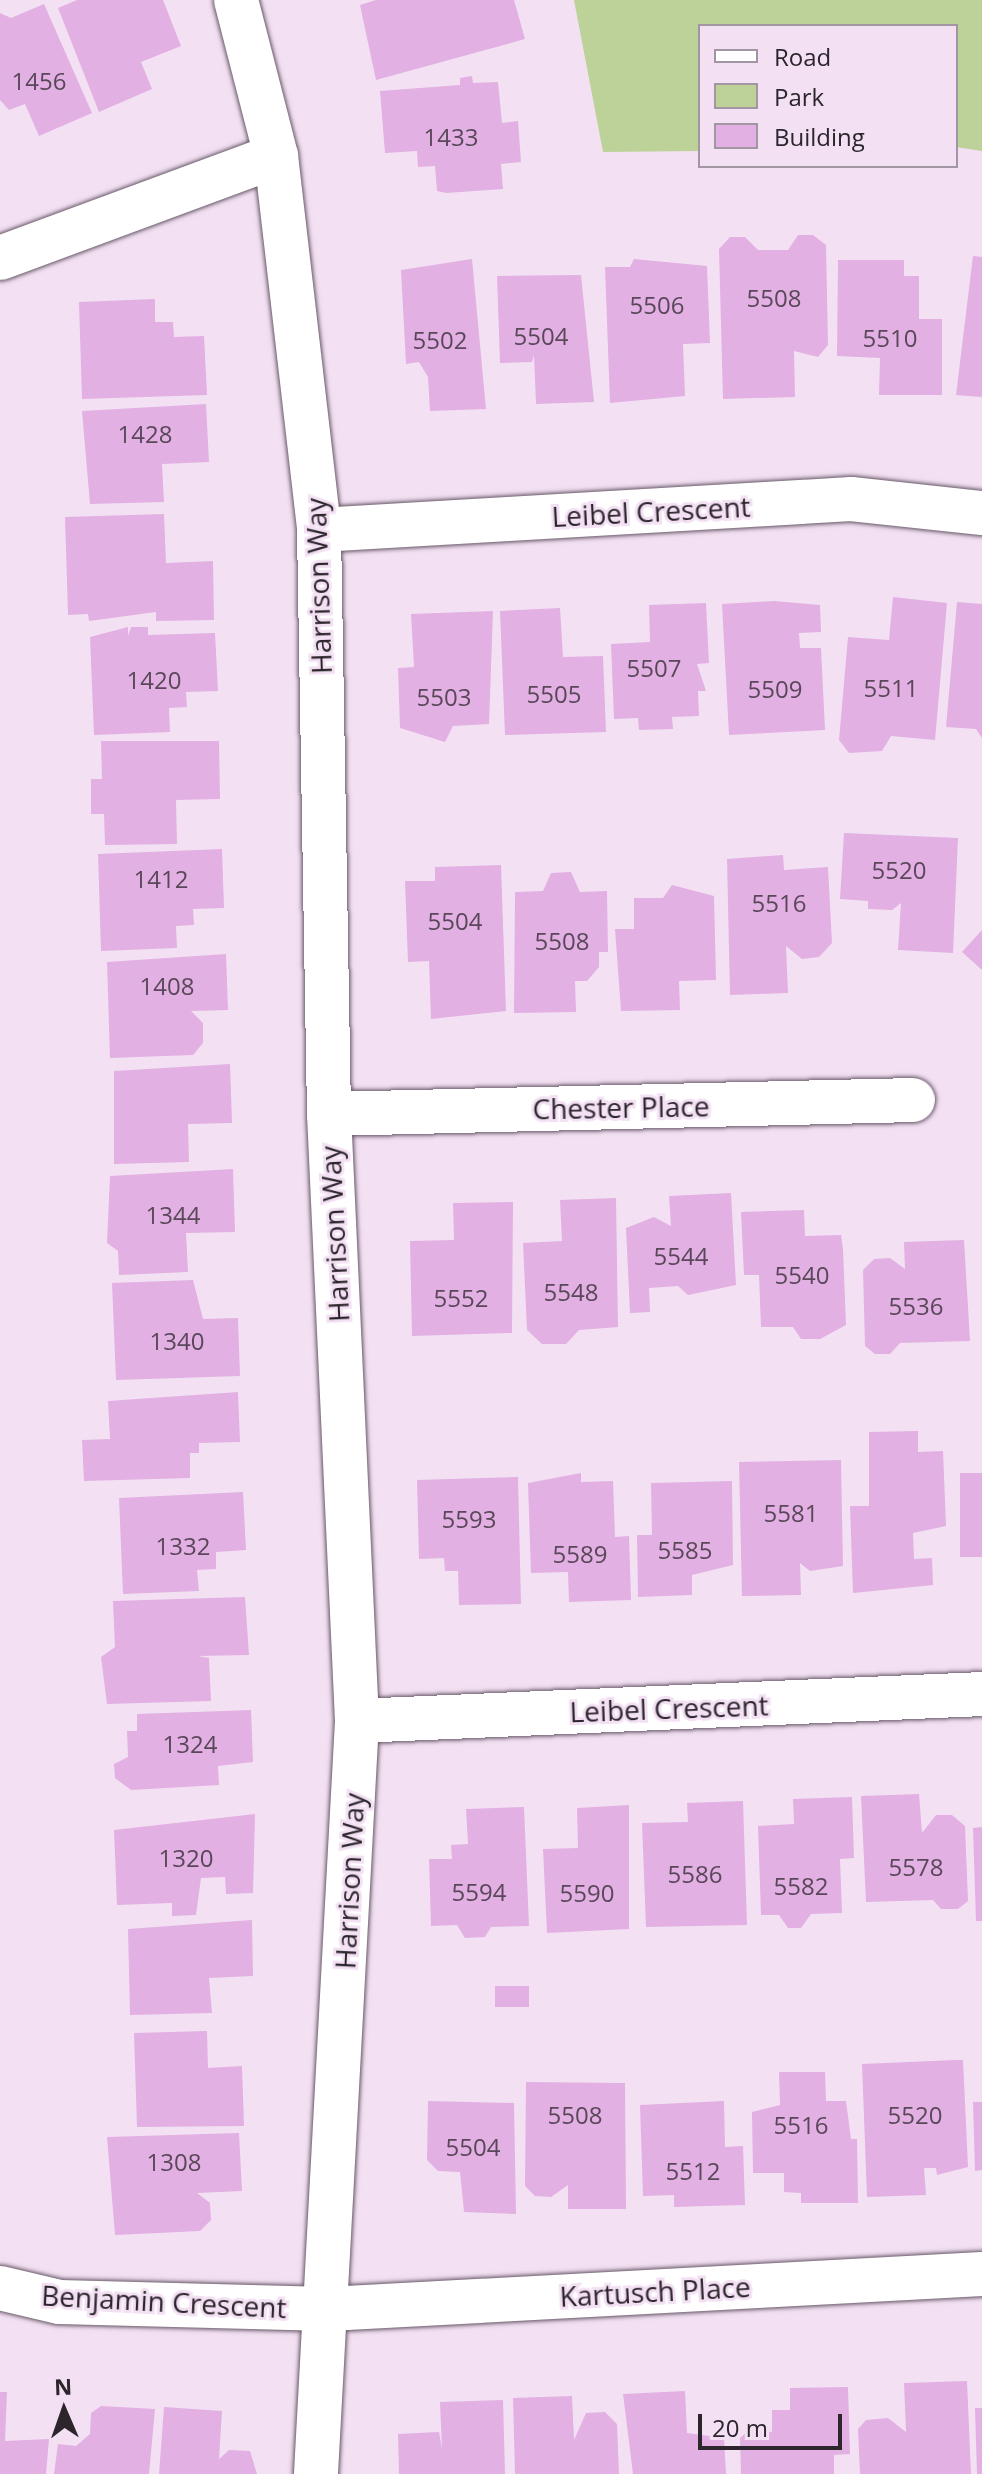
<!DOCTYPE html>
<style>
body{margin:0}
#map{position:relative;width:982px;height:2474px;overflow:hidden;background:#f3e1f3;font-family:"Open Sans",sans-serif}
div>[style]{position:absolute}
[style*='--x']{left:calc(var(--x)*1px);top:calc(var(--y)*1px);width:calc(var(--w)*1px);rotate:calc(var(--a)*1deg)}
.green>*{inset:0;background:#bdd298}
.building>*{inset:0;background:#e2b0e2;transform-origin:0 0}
.roads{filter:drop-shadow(0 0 2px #685968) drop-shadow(0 0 2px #685968)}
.minor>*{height:44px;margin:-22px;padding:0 22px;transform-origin:22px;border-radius:22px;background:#fff}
span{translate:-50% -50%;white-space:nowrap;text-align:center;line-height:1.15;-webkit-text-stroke:6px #f3e1f3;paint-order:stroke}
.number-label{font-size:24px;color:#5a485a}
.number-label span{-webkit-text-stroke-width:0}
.street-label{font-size:28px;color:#2c252c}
.legend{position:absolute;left:698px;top:24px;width:260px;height:144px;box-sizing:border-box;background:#f3e1f3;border:2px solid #a396a3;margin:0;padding:10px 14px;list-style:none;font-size:24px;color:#2c252c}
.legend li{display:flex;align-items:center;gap:16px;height:40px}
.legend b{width:40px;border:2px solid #a396a3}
.north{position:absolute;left:24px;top:2370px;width:80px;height:80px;-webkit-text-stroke:6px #f3e1f3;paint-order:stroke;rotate:358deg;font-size:22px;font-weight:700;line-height:32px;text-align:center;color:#2c252c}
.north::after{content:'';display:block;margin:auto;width:28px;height:36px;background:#2c252c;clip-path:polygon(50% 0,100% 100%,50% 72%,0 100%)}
.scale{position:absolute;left:698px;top:2414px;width:144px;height:36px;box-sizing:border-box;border:4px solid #2c252c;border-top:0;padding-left:10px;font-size:24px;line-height:28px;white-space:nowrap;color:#2c252c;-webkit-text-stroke:6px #f3e1f3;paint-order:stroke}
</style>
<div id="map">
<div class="green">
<div style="clip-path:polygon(574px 0,982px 0,982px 151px,956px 147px,956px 26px,700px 26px,700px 151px,603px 152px)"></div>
</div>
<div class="building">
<div style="clip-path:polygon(77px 0,163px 0,181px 46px,141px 62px,152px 89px,99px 112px,58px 8px)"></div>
<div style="clip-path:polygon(376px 0,514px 0,525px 39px,376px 80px,360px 5px)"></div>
<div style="clip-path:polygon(44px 4px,92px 113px,39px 136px,25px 104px,9px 110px,0 100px,0 13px,11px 18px)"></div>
<div style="clip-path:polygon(472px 76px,473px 83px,498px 82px,502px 123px,518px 121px,521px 162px,501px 164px,503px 189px,446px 193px,437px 191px,435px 166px,418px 167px,417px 151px,385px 153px,380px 91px,460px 85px,460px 78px)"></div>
<div style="clip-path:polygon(798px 235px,813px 235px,826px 245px,828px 345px,818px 357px,794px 351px,795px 397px,723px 399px,719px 249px,730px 237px,745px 237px,758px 250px,788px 250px)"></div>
<div style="clip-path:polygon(973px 256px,982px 257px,982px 397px,956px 395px)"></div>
<div style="clip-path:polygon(472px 259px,486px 409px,430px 411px,428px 377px,419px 362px,406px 364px,401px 270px)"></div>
<div style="clip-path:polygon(634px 259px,707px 266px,710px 343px,683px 344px,685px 396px,610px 403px,605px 267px,630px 267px)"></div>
<div style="clip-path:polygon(838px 260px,904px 260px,904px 276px,919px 276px,919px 319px,942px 319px,942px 395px,879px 395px,880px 358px,837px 356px)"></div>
<div style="clip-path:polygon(581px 275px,594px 402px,536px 404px,534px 355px,532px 362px,500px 363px,497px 276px)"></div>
<div style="clip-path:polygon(155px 299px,155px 322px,173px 322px,174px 337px,204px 336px,207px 395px,82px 399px,79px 302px)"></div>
<div style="clip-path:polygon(206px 404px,209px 462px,162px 464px,164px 502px,90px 504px,82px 411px)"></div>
<div style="clip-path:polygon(164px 514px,166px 563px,213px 561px,214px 620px,156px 621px,156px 612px,89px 621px,88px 614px,68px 615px,65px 517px)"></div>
<div style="clip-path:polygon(893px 597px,947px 603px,935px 740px,891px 736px,882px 751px,849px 753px,839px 740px,848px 637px,889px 640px)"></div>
<div style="clip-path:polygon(774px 601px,820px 605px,821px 632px,799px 633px,800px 648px,821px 648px,825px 730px,729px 735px,722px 604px)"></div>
<div style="clip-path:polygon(957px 602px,982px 604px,982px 738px,976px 729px,946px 727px)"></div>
<div style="clip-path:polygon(706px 603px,709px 663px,697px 664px,706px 691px,698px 691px,699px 716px,672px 717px,673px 729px,639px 730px,638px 718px,614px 719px,611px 644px,650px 642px,649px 605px)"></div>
<div style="clip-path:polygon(560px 608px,563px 657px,603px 656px,606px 732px,505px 735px,500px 611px)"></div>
<div style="clip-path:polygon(493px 611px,489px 724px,453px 726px,445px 742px,400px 728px,398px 668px,414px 667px,411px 614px)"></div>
<div style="clip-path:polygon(128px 627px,128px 636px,131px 627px,148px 627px,148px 635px,215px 633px,218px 691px,186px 692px,187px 707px,169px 708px,170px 732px,94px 735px,90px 637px)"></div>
<div style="clip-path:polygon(101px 741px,219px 741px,220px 799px,176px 800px,177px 844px,105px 845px,104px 814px,91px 814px,91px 779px,102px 779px)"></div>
<div style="clip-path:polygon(844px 833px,958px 838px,953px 953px,898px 950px,901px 903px,892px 910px,868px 909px,868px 901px,840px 899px)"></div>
<div style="clip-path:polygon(222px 849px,224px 908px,193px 909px,194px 925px,176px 926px,177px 948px,101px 951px,98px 854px)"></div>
<div style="clip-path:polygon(783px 855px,784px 870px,828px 867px,832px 943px,819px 957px,802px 959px,786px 946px,788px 993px,730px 995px,727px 859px)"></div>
<div style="clip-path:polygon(501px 865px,506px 1011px,431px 1019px,429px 961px,408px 962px,405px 881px,435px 881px,435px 867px)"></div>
<div style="clip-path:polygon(571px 872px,580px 892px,607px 891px,608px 952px,599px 952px,599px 967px,587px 981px,575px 981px,576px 1012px,514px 1013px,515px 892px,543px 891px,551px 873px)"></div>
<div style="clip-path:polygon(672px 885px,714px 896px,716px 980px,679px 981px,680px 1010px,621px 1011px,615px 929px,634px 929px,634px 898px,663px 898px)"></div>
<div style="clip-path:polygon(982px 930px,982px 970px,962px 952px)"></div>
<div style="clip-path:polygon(226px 954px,228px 1010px,191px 1011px,203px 1023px,203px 1043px,193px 1055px,110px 1058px,107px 962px)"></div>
<div style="clip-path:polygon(230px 1064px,232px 1123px,188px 1124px,189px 1162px,114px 1164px,114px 1071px)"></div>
<div style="clip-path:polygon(233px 1169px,235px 1232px,186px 1233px,188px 1272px,119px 1275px,118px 1251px,107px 1243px,110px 1176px)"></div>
<div style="clip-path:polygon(731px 1193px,736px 1285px,688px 1295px,678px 1286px,649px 1288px,650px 1312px,630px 1313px,626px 1228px,654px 1217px,671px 1226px,669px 1196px)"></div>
<div style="clip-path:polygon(616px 1198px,618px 1327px,579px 1330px,566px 1344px,542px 1344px,527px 1330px,523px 1243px,562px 1241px,560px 1200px)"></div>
<div style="clip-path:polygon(513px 1202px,512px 1333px,412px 1336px,410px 1241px,454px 1240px,453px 1203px)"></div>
<div style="clip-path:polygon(804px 1210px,805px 1236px,841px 1235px,843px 1249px,846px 1325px,820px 1339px,801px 1339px,793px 1327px,761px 1327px,759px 1275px,744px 1275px,741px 1212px)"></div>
<div style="clip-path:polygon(964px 1240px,970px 1341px,900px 1343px,890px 1354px,875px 1354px,865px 1346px,863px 1270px,874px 1259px,890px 1258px,905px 1269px,904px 1242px)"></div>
<div style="clip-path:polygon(193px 1280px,203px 1319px,238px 1318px,240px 1376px,116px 1380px,112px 1283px)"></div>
<div style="clip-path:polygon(238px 1392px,240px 1442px,199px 1443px,199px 1453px,190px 1453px,190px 1478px,84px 1481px,82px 1440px,110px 1439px,108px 1401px)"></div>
<div style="clip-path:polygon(918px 1431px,918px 1452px,943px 1451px,946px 1526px,913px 1533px,914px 1559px,932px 1558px,933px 1585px,853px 1593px,850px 1506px,869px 1506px,869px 1432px)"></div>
<div style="clip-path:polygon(841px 1460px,843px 1566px,810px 1571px,800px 1563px,801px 1595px,742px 1596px,739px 1462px)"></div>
<div style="clip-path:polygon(581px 1473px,581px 1482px,613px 1481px,615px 1537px,629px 1536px,631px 1600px,569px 1602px,568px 1572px,531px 1573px,528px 1483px)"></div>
<div style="left:982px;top:1473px;width:84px;height:22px;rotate:90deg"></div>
<div style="clip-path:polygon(518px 1477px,521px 1604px,459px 1605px,458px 1571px,445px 1571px,444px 1558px,419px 1559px,417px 1480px)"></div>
<div style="clip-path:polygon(732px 1481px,733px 1565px,692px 1575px,692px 1595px,638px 1597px,637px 1535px,652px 1535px,651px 1483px)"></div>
<div style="clip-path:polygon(243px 1492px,246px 1550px,216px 1552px,216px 1569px,197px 1570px,199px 1591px,123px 1594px,119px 1498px)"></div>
<div style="clip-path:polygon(245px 1597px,249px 1655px,198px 1656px,209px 1658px,211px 1701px,107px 1704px,101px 1657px,115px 1647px,113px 1601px)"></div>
<div style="clip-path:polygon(251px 1710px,253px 1762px,218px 1766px,219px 1785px,131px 1790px,115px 1778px,114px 1764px,128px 1757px,127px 1731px,137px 1731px,137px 1714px)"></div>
<div style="clip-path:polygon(919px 1794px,922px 1833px,936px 1815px,952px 1815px,965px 1826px,968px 1901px,958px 1909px,941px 1909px,933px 1900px,866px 1902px,861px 1796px)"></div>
<div style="clip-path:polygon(852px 1797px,854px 1858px,840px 1859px,842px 1913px,811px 1914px,801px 1928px,788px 1928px,779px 1915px,761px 1915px,758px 1826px,794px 1824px,793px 1799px)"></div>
<div style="clip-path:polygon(743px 1801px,747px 1925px,646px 1927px,642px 1823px,688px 1822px,687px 1803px)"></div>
<div style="clip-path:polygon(629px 1805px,629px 1929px,547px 1933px,543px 1849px,578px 1848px,577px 1808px)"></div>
<div style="clip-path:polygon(524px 1807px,529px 1926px,491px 1927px,485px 1937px,465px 1938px,457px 1925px,431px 1926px,429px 1859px,452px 1859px,451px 1845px,468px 1844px,466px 1809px)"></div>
<div style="clip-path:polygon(255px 1814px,253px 1893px,226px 1894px,225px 1877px,201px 1878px,196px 1915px,172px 1916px,172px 1903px,117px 1905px,114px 1830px)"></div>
<div style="clip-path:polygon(982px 1827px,982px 1921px,976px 1921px,973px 1828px)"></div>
<div style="clip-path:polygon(252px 1920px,253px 1976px,209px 1978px,212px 2013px,130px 2015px,128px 1929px)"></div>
<div style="left:495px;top:1986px;width:34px;height:21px"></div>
<div style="clip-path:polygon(207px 2031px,208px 2068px,242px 2066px,244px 2126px,137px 2127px,134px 2033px)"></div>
<div style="clip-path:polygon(956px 2060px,963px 2060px,968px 2167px,937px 2175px,936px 2168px,924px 2168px,926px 2195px,867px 2197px,862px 2064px)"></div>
<div style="clip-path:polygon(779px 2072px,825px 2072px,826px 2101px,846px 2101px,851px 2139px,857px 2139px,858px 2203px,801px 2203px,801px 2193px,784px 2192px,784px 2173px,753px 2173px,752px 2112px,780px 2105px)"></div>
<div style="clip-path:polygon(526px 2082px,625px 2083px,626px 2209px,568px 2209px,568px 2185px,551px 2197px,535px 2196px,525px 2186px)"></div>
<div style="clip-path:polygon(428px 2101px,514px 2103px,516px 2214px,464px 2212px,460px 2172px,438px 2171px,427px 2160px)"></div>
<div style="clip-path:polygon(724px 2101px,725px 2147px,743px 2146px,745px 2205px,674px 2207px,674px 2195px,643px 2196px,640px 2105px)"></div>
<div style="clip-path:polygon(973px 2102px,982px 2102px,982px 2170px,975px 2171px)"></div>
<div style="clip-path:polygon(239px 2133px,242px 2191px,197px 2193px,210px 2203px,211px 2220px,200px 2231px,115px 2235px,107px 2137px)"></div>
<div style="clip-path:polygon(967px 2381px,971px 2474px,860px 2474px,858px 2429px,866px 2420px,888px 2418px,906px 2432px,904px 2383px)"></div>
<div style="clip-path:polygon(848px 2387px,850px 2454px,834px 2455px,834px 2474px,741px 2474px,740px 2438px,750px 2429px,772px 2432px,772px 2410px,790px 2410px,790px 2388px)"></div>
<div style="clip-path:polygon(685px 2391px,687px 2433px,724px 2438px,726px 2474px,633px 2474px,623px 2394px)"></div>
<div style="clip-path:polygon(0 2392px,7px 2392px,5px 2441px,49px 2439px,46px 2474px,0 2474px)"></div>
<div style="clip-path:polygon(572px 2396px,574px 2440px,586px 2413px,605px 2412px,617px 2424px,619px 2474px,515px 2474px,513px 2398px)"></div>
<div style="clip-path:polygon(503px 2400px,505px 2474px,399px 2474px,398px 2434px,439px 2432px,442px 2449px,440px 2402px)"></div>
<div style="clip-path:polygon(101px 2406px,155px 2409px,149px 2474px,54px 2474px,58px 2444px,76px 2446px,90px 2434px,91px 2413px)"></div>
<div style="clip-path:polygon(164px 2407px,222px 2411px,219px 2459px,229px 2450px,250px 2451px,257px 2474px,159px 2474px)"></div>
<div style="clip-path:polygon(975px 2408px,982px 2408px,982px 2474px,977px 2474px)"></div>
</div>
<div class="roads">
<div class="minor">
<div style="--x:236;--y:0;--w:161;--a:75.6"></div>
<div style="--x:276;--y:156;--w:376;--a:83.4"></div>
<div style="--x:319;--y:530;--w:584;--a:89.02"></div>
<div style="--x:329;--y:1114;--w:608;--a:87.36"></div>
<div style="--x:357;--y:1721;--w:754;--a:93.12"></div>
<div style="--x:0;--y:258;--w:294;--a:-20.3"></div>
<div style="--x:319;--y:530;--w:533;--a:-3.33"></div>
<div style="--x:851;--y:499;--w:132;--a:6.1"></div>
<div style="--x:329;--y:1114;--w:584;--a:-1.37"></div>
<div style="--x:357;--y:1721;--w:626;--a:-2.47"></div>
<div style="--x:0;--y:2288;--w:61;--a:13.3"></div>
<div style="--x:59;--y:2302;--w:269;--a:1.5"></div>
<div style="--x:328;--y:2309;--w:655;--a:-3.06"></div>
</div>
</div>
<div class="number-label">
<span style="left:39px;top:81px">1456</span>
<span style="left:451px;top:137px">1433</span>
<span style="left:774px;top:298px">5508</span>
<span style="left:657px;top:305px">5506</span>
<span style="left:541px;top:336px">5504</span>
<span style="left:890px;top:338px">5510</span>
<span style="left:440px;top:340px">5502</span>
<span style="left:145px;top:434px">1428</span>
<span style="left:654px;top:668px">5507</span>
<span style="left:154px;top:680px">1420</span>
<span style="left:891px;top:688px">5511</span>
<span style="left:775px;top:689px">5509</span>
<span style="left:554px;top:694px">5505</span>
<span style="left:444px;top:697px">5503</span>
<span style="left:899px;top:870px">5520</span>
<span style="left:161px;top:879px">1412</span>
<span style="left:779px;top:903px">5516</span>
<span style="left:455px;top:921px">5504</span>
<span style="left:562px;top:941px">5508</span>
<span style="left:167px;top:986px">1408</span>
<span style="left:173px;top:1215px">1344</span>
<span style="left:681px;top:1256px">5544</span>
<span style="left:802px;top:1275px">5540</span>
<span style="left:571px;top:1292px">5548</span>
<span style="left:461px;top:1298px">5552</span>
<span style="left:916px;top:1306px">5536</span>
<span style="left:177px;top:1341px">1340</span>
<span style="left:791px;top:1513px">5581</span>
<span style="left:469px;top:1519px">5593</span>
<span style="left:183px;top:1546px">1332</span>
<span style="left:685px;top:1550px">5585</span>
<span style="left:580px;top:1554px">5589</span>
<span style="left:190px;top:1744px">1324</span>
<span style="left:186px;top:1858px">1320</span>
<span style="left:916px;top:1867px">5578</span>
<span style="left:695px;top:1874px">5586</span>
<span style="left:801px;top:1886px">5582</span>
<span style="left:479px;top:1892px">5594</span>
<span style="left:587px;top:1893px">5590</span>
<span style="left:575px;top:2115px">5508</span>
<span style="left:915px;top:2115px">5520</span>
<span style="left:801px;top:2125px">5516</span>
<span style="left:473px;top:2147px">5504</span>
<span style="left:174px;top:2162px">1308</span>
<span style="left:693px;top:2171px">5512</span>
</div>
<div class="street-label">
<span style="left:651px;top:511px;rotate:-3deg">Leibel Crescent</span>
<span style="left:318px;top:586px;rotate:-92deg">Harrison Way</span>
<span style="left:621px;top:1107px;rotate:-1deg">Chester Place</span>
<span style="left:334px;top:1234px;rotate:-93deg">Harrison Way</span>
<span style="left:669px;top:1708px;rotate:-2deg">Leibel Crescent</span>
<span style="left:349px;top:1881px;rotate:-87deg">Harrison Way</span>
<span style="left:655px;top:2291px;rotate:-3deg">Kartusch Place</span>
<span style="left:164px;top:2301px;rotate:3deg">Benjamin Crescent</span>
</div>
<ul class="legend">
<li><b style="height:10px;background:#fff"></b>Road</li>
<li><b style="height:22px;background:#bdd298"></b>Park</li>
<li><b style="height:22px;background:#e2b0e2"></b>Building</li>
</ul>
<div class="north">N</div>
<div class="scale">20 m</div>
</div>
